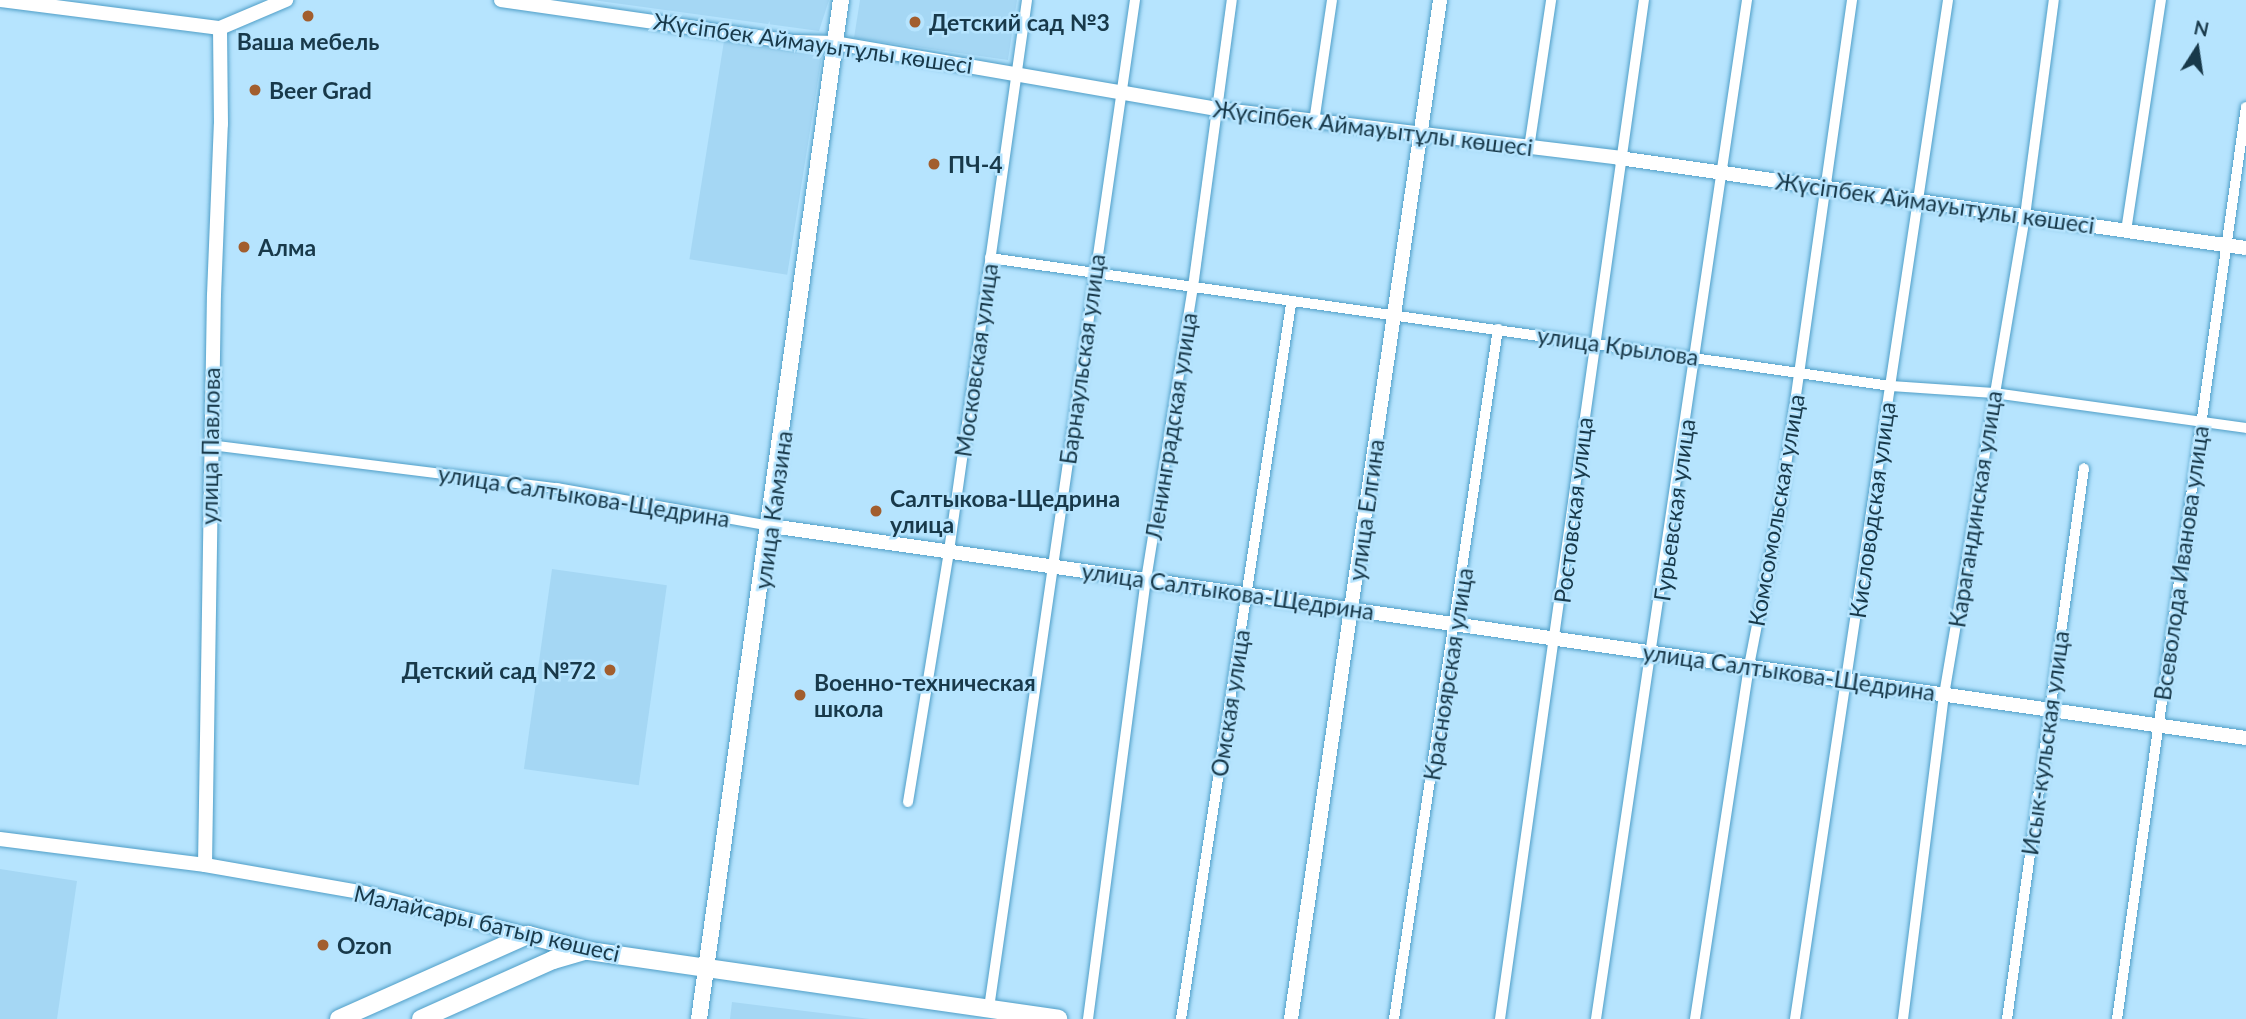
<!DOCTYPE html>
<meta charset="utf-8">
<style>
body{margin:0}
#map{position:relative;width:2246px;height:1019px;overflow:hidden;background:#b6e4fe;font-family:Lato,sans-serif}
div>[style]{position:absolute}
[style*='--x']{left:calc(var(--x)*1px);top:calc(var(--y)*1px);width:calc(var(--w)*1px);rotate:calc(var(--a)*1deg)}
.built>*{inset:0;background:#a5d7f4;transform-origin:0 0}
.roads{filter:drop-shadow(0 0 2px #4f9ec7) drop-shadow(0 0 2px #4f9ec7)}
.minor>*{height:10px;margin:-5px;padding:0 5px;transform-origin:5px;border-radius:5px;background:#fff}
.tertiary>*{height:14px;margin:-7px;padding:0 7px;transform-origin:7px;border-radius:7px;background:#fff}
.secondary>*{height:16px;margin:-8px;padding:0 8px;transform-origin:8px;border-radius:8px;background:#fff}
.primary>*{height:18px;margin:-9px;padding:0 9px;transform-origin:9px;border-radius:9px;background:#fff}
.dots>*{width:19px;height:19px;translate:-50% -50%;box-sizing:border-box;border:4px solid #b6e4fe;border-radius:50%}
span{translate:-50% -50%;white-space:nowrap;text-align:center;line-height:1.15;-webkit-text-stroke:5px #b6e4fe;paint-order:stroke}
.poi-label{font-size:23px;color:#18394a;font-weight:700}
.left{translate:0 -50%;text-align:left}
.right{translate:-100% -50%;text-align:right}
.street-label{font-size:23px;color:#18394a}
.north{position:absolute;left:2162px;top:14px;width:70px;height:70px;-webkit-text-stroke:5px #b6e4fe;paint-order:stroke;rotate:12deg;font-size:19px;font-weight:700;line-height:28px;text-align:center;color:#18394a}
.north::after{content:'';display:block;margin:auto;width:24px;height:32px;background:#18394a;clip-path:polygon(50% 0,100% 100%,50% 72%,0 100%)}
</style>
<div id="map">
<div class="built">
<div style="clip-path:polygon(592px 0,829px 0,819px 31px)"></div>
<div style="clip-path:polygon(860px 0,1017px 0,1008px 60px,854px 38px)"></div>
<div style="left:724px;top:41px;width:99px;height:221px;rotate:9deg"></div>
<div style="left:552px;top:569px;width:116px;height:202px;rotate:8deg"></div>
<div style="clip-path:polygon(0 869px,77px 881px,57px 1019px,0 1019px)"></div>
<div style="clip-path:polygon(732px 1002px,870px 1019px,730px 1019px)"></div>
</div>
<div class="roads">
<div class="minor">
<div style="--x:1314;--y:122;--w:123;--a:-81.6"></div>
<div style="--x:1529;--y:148;--w:150;--a:-81.5"></div>
<div style="--x:2126;--y:231;--w:234;--a:-81.4"></div>
<div style="--x:990;--y:258;--w:910;--a:8.09"></div>
<div style="--x:1891;--y:386;--w:103;--a:3.9"></div>
<div style="--x:1994;--y:393;--w:254;--a:7.9"></div>
<div style="--x:210;--y:445;--w:350;--a:7.1"></div>
<div style="--x:557;--y:488;--w:217;--a:10.1"></div>
<div style="--x:908;--y:802;--w:254;--a:-80.7"></div>
<div style="--x:949;--y:551;--w:556;--a:-81.94"></div>
<div style="--x:989;--y:1008;--w:1019;--a:-81.76"></div>
<div style="--x:1088;--y:1019;--w:443;--a:-82.5"></div>
<div style="--x:1146;--y:580;--w:297;--a:-80.9"></div>
<div style="--x:1193;--y:287;--w:290;--a:-82.3"></div>
<div style="--x:1181;--y:1019;--w:723;--a:-81.25"></div>
<div style="--x:1394;--y:1019;--w:698;--a:-81.43"></div>
<div style="--x:1500;--y:1019;--w:1029;--a:-81.96"></div>
<div style="--x:1596;--y:1019;--w:1030;--a:-81.57"></div>
<div style="--x:1695;--y:1019;--w:357;--a:-81.3"></div>
<div style="--x:1749;--y:666;--w:168;--a:-79"></div>
<div style="--x:1781;--y:501;--w:506;--a:-81.93"></div>
<div style="--x:1795;--y:1019;--w:1030;--a:-81.46"></div>
<div style="--x:1903;--y:1019;--w:327;--a:-82.8"></div>
<div style="--x:1944;--y:695;--w:486;--a:-80.4"></div>
<div style="--x:2025;--y:216;--w:218;--a:-82.4"></div>
<div style="--x:2007;--y:1019;--w:556;--a:-82.04"></div>
<div style="--x:2117;--y:1019;--w:921;--a:-81.95"></div>
</div>
<div class="tertiary">
<div style="--x:1;--y:0;--w:221;--a:7.3"></div>
<div style="--x:220;--y:28;--w:72;--a:-23"></div>
<div style="--x:501;--y:0;--w:294;--a:8.2"></div>
<div style="--x:792;--y:42;--w:43;--a:1.3"></div>
<div style="--x:835;--y:43;--w:388;--a:9.8"></div>
<div style="--x:1217;--y:109;--w:405;--a:6.9"></div>
<div style="--x:1619;--y:158;--w:633;--a:8.17"></div>
<div style="--x:771;--y:526;--w:1490;--a:8.18"></div>
<div style="--x:0;--y:839;--w:207;--a:7.2"></div>
<div style="--x:205;--y:865;--w:162;--a:9.9"></div>
<div style="--x:365;--y:893;--w:168;--a:14.4"></div>
<div style="--x:205;--y:865;--w:570;--a:-89.1"></div>
<div style="--x:214;--y:295;--w:171;--a:-87.7"></div>
<div style="--x:221;--y:124;--w:96;--a:-90.6"></div>
<div style="--x:1291;--y:1019;--w:1030;--a:-81.68"></div>
</div>
<div class="secondary">
<div style="--x:699;--y:1019;--w:1029;--a:-82.07"></div>
</div>
<div class="primary">
<div style="--x:339;--y:1019;--w:207;--a:-24"></div>
<div style="--x:528;--y:935;--w:63;--a:14.7"></div>
<div style="--x:589;--y:951;--w:474;--a:8.2"></div>
<div style="--x:421;--y:1019;--w:145;--a:-24.1"></div>
<div style="--x:553;--y:960;--w:33;--a:-16"></div>
</div>
</div>
<div class="dots">
<div style="left:308px;top:16px;background:#a25e2e"></div>
<div style="left:915px;top:22px;background:#a25e2e"></div>
<div style="left:255px;top:90px;background:#a25e2e"></div>
<div style="left:934px;top:164px;background:#a25e2e"></div>
<div style="left:244px;top:247px;background:#a25e2e"></div>
<div style="left:876px;top:511px;background:#a25e2e"></div>
<div style="left:610px;top:670px;background:#a25e2e"></div>
<div style="left:800px;top:695px;background:#a25e2e"></div>
<div style="left:323px;top:945px;background:#a25e2e"></div>
</div>
<div class="poi-label">
<span class="left" style="left:929px;top:22px">Детский сад №3</span>
<span style="left:308px;top:41px">Ваша мебель</span>
<span class="left" style="left:269px;top:90px">Beer Grad</span>
<span class="left" style="left:948px;top:164px">ПЧ-4</span>
<span class="left" style="left:258px;top:247px">Алма</span>
<span class="left" style="left:890px;top:511px">Салтыкова-Щедрина<br>улица</span>
<span class="right" style="left:596px;top:670px">Детский сад №72</span>
<span class="left" style="left:814px;top:695px">Военно-техническая<br>школа</span>
<span class="left" style="left:337px;top:945px">Ozon</span>
</div>
<div class="street-label">
<span style="left:813px;top:43px;rotate:8deg">Жүсіпбек Аймауытұлы көшесі</span>
<span style="left:1373px;top:128px;rotate:7deg">Жүсіпбек Аймауытұлы көшесі</span>
<span style="left:1935px;top:203px;rotate:8deg">Жүсіпбек Аймауытұлы көшесі</span>
<span style="left:1618px;top:346px;rotate:8deg">улица Крылова</span>
<span style="left:1082px;top:359px;rotate:-82deg">Барнаульская улица</span>
<span style="left:976px;top:360px;rotate:-82deg">Московская улица</span>
<span style="left:1171px;top:426px;rotate:-81deg">Ленинградская улица</span>
<span style="left:210px;top:446px;rotate:-89deg">улица Павлова</span>
<span style="left:584px;top:496px;rotate:9deg">улица Салтыкова-Щедрина</span>
<span style="left:1975px;top:509px;rotate:-81deg">Карагандинская улица</span>
<span style="left:773px;top:510px;rotate:-82deg">улица Камзина</span>
<span style="left:1366px;top:510px;rotate:-82deg">улица Елгина</span>
<span style="left:1573px;top:510px;rotate:-83deg">Ростовская улица</span>
<span style="left:1674px;top:510px;rotate:-82deg">Гурьевская улица</span>
<span style="left:1776px;top:510px;rotate:-80deg">Комсомольская улица</span>
<span style="left:1872px;top:510px;rotate:-82deg">Кисловодская улица</span>
<span style="left:2181px;top:563px;rotate:-82deg">Всеволода Иванова улица</span>
<span style="left:1228px;top:591px;rotate:8deg">улица Салтыкова-Щедрина</span>
<span style="left:1789px;top:672px;rotate:8deg">улица Салтыкова-Щедрина</span>
<span style="left:1448px;top:674px;rotate:-81deg">Красноярская улица</span>
<span style="left:1230px;top:703px;rotate:-81deg">Омская улица</span>
<span style="left:2045px;top:743px;rotate:-82deg">Исык-кульская улица</span>
<span style="left:487px;top:923px;rotate:13deg">Малайсары батыр көшесі</span>
</div>
<div class="north">N</div>
</div>
